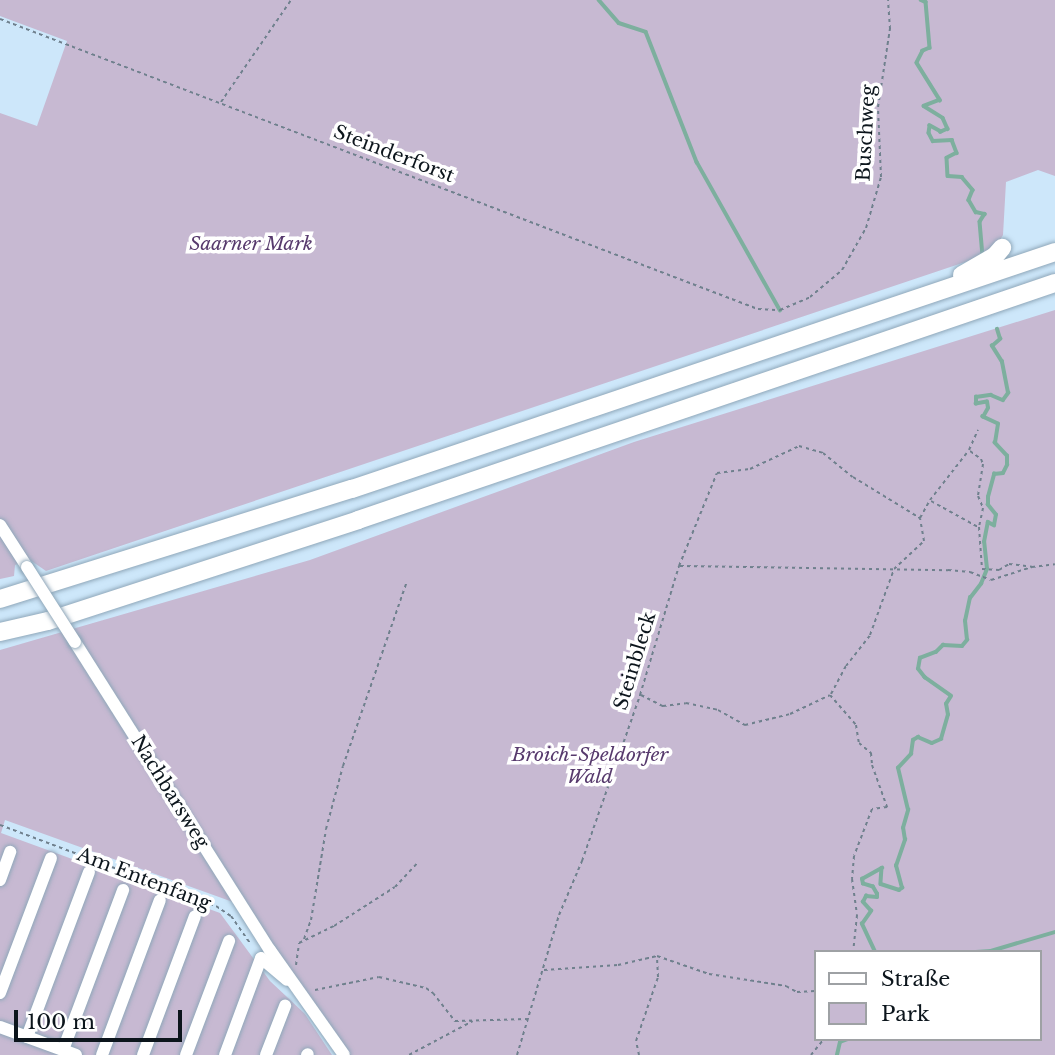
<!DOCTYPE html>
<meta charset="utf-8">
<style>
body{margin:0}
#map{position:relative;width:1055px;height:1055px;overflow:hidden;background:#cde7fa;font-family:"Libre Baskerville",serif}
div>[style]{position:absolute}
[style*='--x']{left:calc(var(--x)*1px);top:calc(var(--y)*1px);width:calc(var(--w)*1px);rotate:calc(var(--a)*1deg)}
.green>*{inset:0;background:#c7b9d2}
.stream>*{height:3.5px;margin:-1.75px;padding:0 1.75px;transform-origin:1.75px;border-radius:1.75px;background:#7daf9e}
.path>*{height:2px;margin-top:-1px;transform-origin:0;background:repeating-linear-gradient(90deg,#6f808d 0 3.5px,transparent 0 7px)}
.roads{filter:drop-shadow(0 0 2px #8fa7b9) drop-shadow(0 0 2px #8fa7b9)}
.minor>*{height:12px;margin:-6px;padding:0 6px;transform-origin:6px;border-radius:6px;background:#fff}
.highway>*{height:18px;margin:-9px;padding:0 9px;transform-origin:9px;border-radius:9px;background:#fff}
.bridges{filter:drop-shadow(0 0 2px #8fa7b9) drop-shadow(0 0 2px #8fa7b9)}
.minor-bridge>*{height:12px;margin:-6px;padding:0 6px;transform-origin:6px;border-radius:6px;background:#fff}
span{translate:-50% -50%;white-space:nowrap;text-align:center;line-height:1.15;-webkit-text-stroke:7px #fff;paint-order:stroke}
.street-label{font-size:19px;color:#0c151c}
.park-label{font-size:19px;color:#573a6d;font-style:italic}
.legend{position:absolute;left:814px;top:950px;width:228px;height:91px;box-sizing:border-box;background:#fff;border:2px solid #9ea1a4;margin:0;padding:9px 12px;list-style:none;font-size:21px;color:#0c151c}
.legend li{display:flex;align-items:center;gap:14px;height:35px}
.legend b{width:35px;border:2px solid #9ea1a4}
.scale{position:absolute;left:14px;top:1010px;width:168px;height:32px;box-sizing:border-box;border:4px solid #0c151c;border-top:0;padding-left:9px;font-size:21px;line-height:24px;white-space:nowrap;color:#0c151c;-webkit-text-stroke:5px #fff;paint-order:stroke}
</style>
<div id="map">
<div class="green">
<div style="clip-path:polygon(0 0,1055px 0,1055px 176px,1038px 170px,1006px 182px,1003px 235px,992px 253px,46px 571px,30px 560px,15px 565px,14px 576px,0 579px,0 113px,37px 126px,67px 41px,0 16px)"></div>
<div style="clip-path:polygon(evenodd,1055px 310px,1055px 1055px,347px 1055px,244px 906px,5px 820px,1px 833px,220px 913px,270px 981px,305px 1014px,332px 1055px,0 1055px,0 650px,310px 560px,634px 442px,1055px 310px,815px 952px,1039px 952px,1039px 1039px,815px 1039px,815px 952px)"></div>
</div>
<div class="stream">
<div style="--x:599;--y:0;--w:30;--a:49"></div>
<div style="--x:619;--y:23;--w:28;--a:18"></div>
<div style="--x:646;--y:32;--w:140;--a:68.6"></div>
<div style="--x:697;--y:162;--w:170;--a:60.7"></div>
<div style="--x:921;--y:0;--w:5;--a:22"></div>
<div style="--x:926;--y:2;--w:46;--a:85"></div>
<div style="--x:930;--y:48;--w:8;--a:157"></div>
<div style="--x:923;--y:51;--w:13;--a:117"></div>
<div style="--x:917;--y:63;--w:44;--a:58.1"></div>
<div style="--x:940;--y:100;--w:17;--a:159"></div>
<div style="--x:924;--y:106;--w:22;--a:32"></div>
<div style="--x:943;--y:118;--w:12;--a:66"></div>
<div style="--x:948;--y:129;--w:8;--a:157"></div>
<div style="--x:941;--y:132;--w:13;--a:-151"></div>
<div style="--x:930;--y:126;--w:7;--a:98"></div>
<div style="--x:929;--y:133;--w:9;--a:63"></div>
<div style="--x:933;--y:141;--w:19;--a:-3"></div>
<div style="--x:952;--y:140;--w:14;--a:69"></div>
<div style="--x:957;--y:153;--w:11;--a:153"></div>
<div style="--x:947;--y:158;--w:18;--a:87"></div>
<div style="--x:948;--y:176;--w:14;--a:4"></div>
<div style="--x:962;--y:177;--w:17;--a:50"></div>
<div style="--x:973;--y:190;--w:11;--a:112"></div>
<div style="--x:969;--y:200;--w:14;--a:60"></div>
<div style="--x:976;--y:212;--w:9;--a:13"></div>
<div style="--x:985;--y:214;--w:9;--a:122"></div>
<div style="--x:980;--y:222;--w:33;--a:85"></div>
<div style="--x:875;--y:952;--w:31;--a:-115"></div>
<div style="--x:862;--y:924;--w:16;--a:-55"></div>
<div style="--x:871;--y:911;--w:12;--a:-132"></div>
<div style="--x:863;--y:902;--w:7;--a:-63"></div>
<div style="--x:866;--y:896;--w:11;--a:5"></div>
<div style="--x:877;--y:897;--w:3;--a:-90"></div>
<div style="--x:877;--y:894;--w:8;--a:-120"></div>
<div style="--x:873;--y:887;--w:10;--a:-163"></div>
<div style="--x:863;--y:884;--w:5;--a:-101"></div>
<div style="--x:862;--y:879;--w:23;--a:-29"></div>
<div style="--x:882;--y:868;--w:16;--a:94"></div>
<div style="--x:881;--y:884;--w:19;--a:18"></div>
<div style="--x:899;--y:890;--w:4;--a:-34"></div>
<div style="--x:902;--y:888;--w:23;--a:-105"></div>
<div style="--x:896;--y:866;--w:28;--a:-71"></div>
<div style="--x:905;--y:840;--w:12;--a:-99"></div>
<div style="--x:903;--y:828;--w:19;--a:-74"></div>
<div style="--x:908;--y:810;--w:43;--a:-103.4"></div>
<div style="--x:898;--y:768;--w:19;--a:-47"></div>
<div style="--x:911;--y:754;--w:14;--a:-82"></div>
<div style="--x:913;--y:740;--w:6;--a:-31"></div>
<div style="--x:918;--y:737;--w:15;--a:23"></div>
<div style="--x:932;--y:743;--w:10;--a:-24"></div>
<div style="--x:941;--y:739;--w:25;--a:-74"></div>
<div style="--x:948;--y:715;--w:11;--a:-100"></div>
<div style="--x:946;--y:704;--w:9;--a:-58"></div>
<div style="--x:951;--y:696;--w:32;--a:-145"></div>
<div style="--x:925;--y:678;--w:11;--a:-128"></div>
<div style="--x:918;--y:669;--w:11;--a:-80"></div>
<div style="--x:920;--y:658;--w:17;--a:-21"></div>
<div style="--x:936;--y:652;--w:10;--a:-45"></div>
<div style="--x:943;--y:645;--w:19;--a:3"></div>
<div style="--x:962;--y:646;--w:8;--a:-50"></div>
<div style="--x:967;--y:640;--w:19;--a:-96"></div>
<div style="--x:965;--y:621;--w:24;--a:-78"></div>
<div style="--x:970;--y:598;--w:18;--a:-52"></div>
<div style="--x:981;--y:584;--w:16;--a:-68"></div>
<div style="--x:987;--y:569;--w:27;--a:-96"></div>
<div style="--x:984;--y:542;--w:20;--a:-79"></div>
<div style="--x:988;--y:522;--w:7;--a:27"></div>
<div style="--x:994;--y:525;--w:10;--a:-79"></div>
<div style="--x:996;--y:515;--w:13;--a:-129"></div>
<div style="--x:988;--y:505;--w:8;--a:-90"></div>
<div style="--x:988;--y:497;--w:24;--a:-75"></div>
<div style="--x:994;--y:474;--w:9;--a:-6"></div>
<div style="--x:1003;--y:473;--w:9;--a:-63"></div>
<div style="--x:1007;--y:465;--w:9;--a:-90"></div>
<div style="--x:1007;--y:456;--w:18;--a:-133"></div>
<div style="--x:995;--y:443;--w:19;--a:-81"></div>
<div style="--x:998;--y:424;--w:17;--a:-155"></div>
<div style="--x:983;--y:417;--w:10;--a:-61"></div>
<div style="--x:988;--y:408;--w:6;--a:-99"></div>
<div style="--x:987;--y:402;--w:11;--a:170"></div>
<div style="--x:976;--y:404;--w:7;--a:-90"></div>
<div style="--x:976;--y:397;--w:15;--a:-8"></div>
<div style="--x:991;--y:395;--w:13;--a:23"></div>
<div style="--x:1003;--y:400;--w:9;--a:-54"></div>
<div style="--x:1008;--y:393;--w:32;--a:-101"></div>
<div style="--x:1002;--y:362;--w:19;--a:-122"></div>
<div style="--x:992;--y:346;--w:11;--a:-41"></div>
<div style="--x:1000;--y:339;--w:10;--a:-107"></div>
<div style="--x:976;--y:952;--w:15;--a:-4"></div>
<div style="--x:991;--y:951;--w:67;--a:-16.5"></div>
<div style="--x:861;--y:1039;--w:11;--a:0"></div>
<div style="--x:837;--y:1055;--w:13;--a:-77"></div>
<div style="--x:840;--y:1042;--w:9;--a:-21"></div>
</div>
<div class="path">
<div style="--x:0;--y:19;--w:812;--a:20.94"></div>
<div style="--x:758;--y:309;--w:22;--a:3"></div>
<div style="--x:780;--y:310;--w:33;--a:-23"></div>
<div style="--x:810;--y:297;--w:42;--a:-40.2"></div>
<div style="--x:842;--y:270;--w:48;--a:-60.3"></div>
<div style="--x:866;--y:228;--w:53;--a:-73.6"></div>
<div style="--x:881;--y:177;--w:70;--a:-92.5"></div>
<div style="--x:878;--y:107;--w:79;--a:-81.3"></div>
<div style="--x:890;--y:29;--w:29;--a:-94"></div>
<div style="--x:221;--y:102;--w:124;--a:-55.5"></div>
<div style="--x:970;--y:451;--w:14;--a:36"></div>
<div style="--x:981;--y:459;--w:5;--a:68"></div>
<div style="--x:983;--y:464;--w:32;--a:99"></div>
<div style="--x:978;--y:496;--w:13;--a:67"></div>
<div style="--x:983;--y:508;--w:19;--a:102"></div>
<div style="--x:979;--y:527;--w:42;--a:85.9"></div>
<div style="--x:982;--y:569;--w:17;--a:3"></div>
<div style="--x:999;--y:570;--w:12;--a:-31"></div>
<div style="--x:1009;--y:564;--w:23;--a:7"></div>
<div style="--x:1032;--y:567;--w:23;--a:-7"></div>
<div style="--x:931;--y:501;--w:54;--a:29"></div>
<div style="--x:680;--y:566;--w:268;--a:0.9"></div>
<div style="--x:948;--y:570;--w:22;--a:5"></div>
<div style="--x:970;--y:572;--w:22;--a:21"></div>
<div style="--x:991;--y:580;--w:43;--a:-17.6"></div>
<div style="--x:831;--y:694;--w:32;--a:-62"></div>
<div style="--x:846;--y:666;--w:39;--a:-52"></div>
<div style="--x:870;--y:635;--w:70;--a:-70"></div>
<div style="--x:894;--y:569;--w:41;--a:-43"></div>
<div style="--x:924;--y:541;--w:23;--a:-100"></div>
<div style="--x:920;--y:518;--w:21;--a:-61"></div>
<div style="--x:930;--y:500;--w:63;--a:-52"></div>
<div style="--x:969;--y:450;--w:22;--a:-66"></div>
<div style="--x:641;--y:695;--w:25;--a:27"></div>
<div style="--x:663;--y:706;--w:23;--a:-7"></div>
<div style="--x:686;--y:703;--w:33;--a:12"></div>
<div style="--x:718;--y:710;--w:31;--a:29"></div>
<div style="--x:745;--y:725;--w:46;--a:-13.7"></div>
<div style="--x:790;--y:714;--w:44;--a:-25.4"></div>
<div style="--x:830;--y:695;--w:40;--a:49"></div>
<div style="--x:856;--y:725;--w:18;--a:81"></div>
<div style="--x:859;--y:743;--w:16;--a:40"></div>
<div style="--x:871;--y:753;--w:12;--a:85"></div>
<div style="--x:872;--y:765;--w:45;--a:70.3"></div>
<div style="--x:887;--y:807;--w:15;--a:172"></div>
<div style="--x:872;--y:809;--w:50;--a:111"></div>
<div style="--x:854;--y:856;--w:23;--a:95"></div>
<div style="--x:852;--y:879;--w:36;--a:82"></div>
<div style="--x:857;--y:915;--w:37;--a:96"></div>
<div style="--x:0;--y:825;--w:231;--a:20.6"></div>
<div style="--x:216;--y:906;--w:18;--a:34"></div>
<div style="--x:231;--y:916;--w:33;--a:55"></div>
<div style="--x:304;--y:939;--w:20;--a:-70"></div>
<div style="--x:311;--y:920;--w:92;--a:-80.6"></div>
<div style="--x:326;--y:829;--w:65;--a:-74.9"></div>
<div style="--x:343;--y:766;--w:193;--a:-70.9"></div>
<div style="--x:296;--y:965;--w:22;--a:-82"></div>
<div style="--x:299;--y:943;--w:39;--a:-26"></div>
<div style="--x:334;--y:926;--w:72;--a:-32.6"></div>
<div style="--x:395;--y:887;--w:33;--a:-47"></div>
<div style="--x:544;--y:970;--w:74;--a:-3.9"></div>
<div style="--x:618;--y:965;--w:40;--a:-13"></div>
<div style="--x:657;--y:956;--w:55;--a:19.1"></div>
<div style="--x:709;--y:974;--w:78;--a:8.9"></div>
<div style="--x:786;--y:986;--w:13;--a:29"></div>
<div style="--x:797;--y:992;--w:18;--a:-3"></div>
<div style="--x:315;--y:990;--w:65;--a:-11.5"></div>
<div style="--x:379;--y:977;--w:48;--a:13.2"></div>
<div style="--x:426;--y:988;--w:9;--a:36"></div>
<div style="--x:433;--y:993;--w:36;--a:52"></div>
<div style="--x:455;--y:1021;--w:72;--a:-1.6"></div>
<div style="--x:409;--y:1055;--w:72;--a:-28"></div>
<div style="--x:517;--y:1055;--w:146;--a:-73.3"></div>
<div style="--x:559;--y:915;--w:59;--a:-66.9"></div>
<div style="--x:582;--y:861;--w:176;--a:-70.7"></div>
<div style="--x:640;--y:695;--w:135;--a:-73.2"></div>
<div style="--x:679;--y:566;--w:100;--a:-67.8"></div>
<div style="--x:717;--y:473;--w:33;--a:-7"></div>
<div style="--x:750;--y:469;--w:54;--a:-25.1"></div>
<div style="--x:799;--y:446;--w:25;--a:16"></div>
<div style="--x:823;--y:453;--w:38;--a:39"></div>
<div style="--x:853;--y:477;--w:79;--a:31.5"></div>
<div style="--x:639;--y:1055;--w:14;--a:-102"></div>
<div style="--x:636;--y:1041;--w:68;--a:-71"></div>
<div style="--x:658;--y:977;--w:21;--a:-93"></div>
<div style="--x:811;--y:1055;--w:21;--a:-51"></div>
</div>
<div class="roads">
<div class="minor">
<div style="--x:0;--y:525;--w:50;--a:57.3"></div>
<div style="--x:75;--y:642;--w:365;--a:57.7"></div>
<div style="--x:270;--y:950;--w:128;--a:54.8"></div>
<div style="--x:0;--y:880;--w:30;--a:-70"></div>
<div style="--x:0;--y:993;--w:144;--a:-69.3"></div>
<div style="--x:0;--y:1027;--w:81;--a:20.2"></div>
<div style="--x:27;--y:1037;--w:176;--a:-69.4"></div>
<div style="--x:63;--y:1050;--w:171;--a:-69.4"></div>
<div style="--x:102;--y:1055;--w:165;--a:-69.5"></div>
<div style="--x:143;--y:1055;--w:148;--a:-69.5"></div>
<div style="--x:186;--y:1055;--w:122;--a:-69.3"></div>
<div style="--x:225;--y:1055;--w:103;--a:-69.6"></div>
<div style="--x:261;--y:958;--w:34;--a:40"></div>
<div style="--x:266;--y:1055;--w:53;--a:-68.8"></div>
<div style="--x:307;--y:1055;--w:1;--a:-45"></div>
</div>
<div class="highway">
<div style="--x:962;--y:275;--w:38;--a:-30"></div>
<div style="--x:995;--y:256;--w:11;--a:-49"></div>
<div style="--x:0;--y:599;--w:369;--a:-17.4"></div>
<div style="--x:352;--y:489;--w:742;--a:-18.63"></div>
<div style="--x:0;--y:632;--w:49;--a:-12.9"></div>
<div style="--x:48;--y:621;--w:326;--a:-18"></div>
<div style="--x:358;--y:520;--w:736;--a:-18.78"></div>
</div>
</div>
<div class="bridges">
<div class="minor-bridge">
<div style="--x:27;--y:567;--w:89;--a:57.4"></div>
</div>
</div>
<div class="street-label">
<span style="left:866px;top:133px;rotate:-87deg">Buschweg</span>
<span style="left:394px;top:154px;rotate:21deg">Steinderforst</span>
<span style="left:635px;top:661px;rotate:-73deg">Steinbleck</span>
<span style="left:170px;top:792px;rotate:58deg">Nachbarsweg</span>
<span style="left:144px;top:879px;rotate:21deg">Am Entenfang</span>
</div>
<div class="park-label">
<span style="left:251px;top:244px">Saarner Mark</span>
<span style="left:590px;top:766px">Broich-Speldorfer<br>Wald</span>
</div>
<ul class="legend">
<li><b style="height:9px;background:#fff"></b>Straße</li>
<li><b style="height:19px;background:#c7b9d2"></b>Park</li>
</ul>
<div class="scale">100 m</div>
</div>
